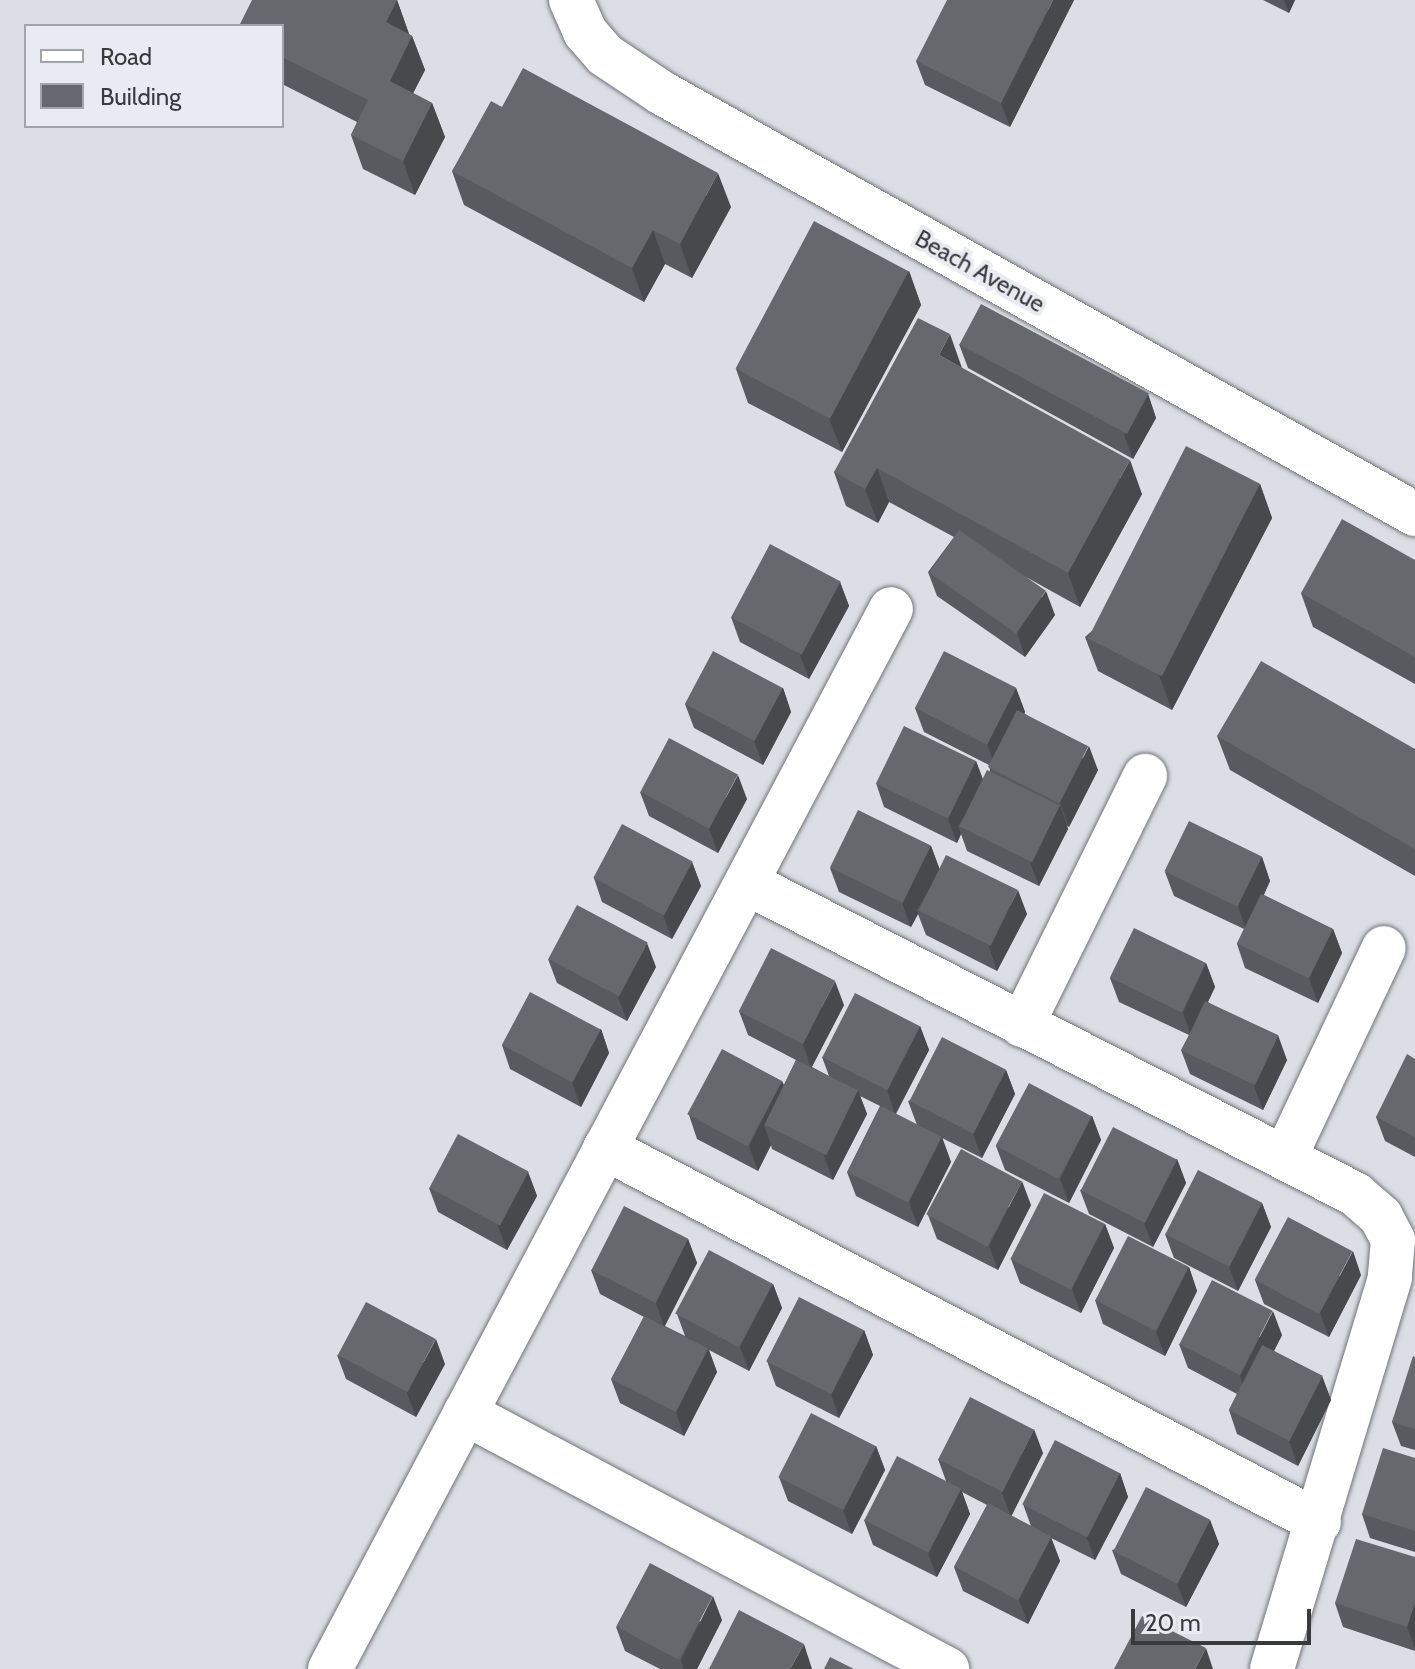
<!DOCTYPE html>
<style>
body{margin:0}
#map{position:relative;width:1415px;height:1669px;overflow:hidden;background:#dbdfe5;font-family:Cabin,sans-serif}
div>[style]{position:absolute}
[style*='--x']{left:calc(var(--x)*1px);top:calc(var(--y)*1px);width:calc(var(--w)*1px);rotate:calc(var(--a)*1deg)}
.roads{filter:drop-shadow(0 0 2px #71747a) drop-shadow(0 0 2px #71747a)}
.street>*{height:44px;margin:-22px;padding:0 22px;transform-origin:22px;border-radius:22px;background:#fff}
.wall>*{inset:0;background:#575a5f}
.shaded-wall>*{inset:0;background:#474a4d}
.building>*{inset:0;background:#65696e;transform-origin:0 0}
span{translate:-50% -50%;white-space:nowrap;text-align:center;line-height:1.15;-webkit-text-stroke:8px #e8ecf2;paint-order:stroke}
.street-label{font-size:24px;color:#383a3c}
.legend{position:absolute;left:24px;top:24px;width:260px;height:104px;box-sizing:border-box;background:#e8ecf2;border:2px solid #a2a5a9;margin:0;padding:10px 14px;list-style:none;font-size:24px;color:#383a3c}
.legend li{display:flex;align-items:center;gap:16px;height:40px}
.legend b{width:40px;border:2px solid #a2a5a9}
.scale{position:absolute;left:1131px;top:1609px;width:180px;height:36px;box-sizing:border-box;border:4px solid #383a3c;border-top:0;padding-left:10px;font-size:24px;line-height:28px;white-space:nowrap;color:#383a3c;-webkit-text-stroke:6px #e8ecf2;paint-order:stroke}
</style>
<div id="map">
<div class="roads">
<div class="street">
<div style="--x:571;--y:0;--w:35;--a:66"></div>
<div style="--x:585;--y:32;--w:30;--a:49"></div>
<div style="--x:605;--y:55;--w:69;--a:33.7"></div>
<div style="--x:662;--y:93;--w:863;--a:29.21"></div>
<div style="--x:747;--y:883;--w:683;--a:27.09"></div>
<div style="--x:1355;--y:1194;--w:35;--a:41"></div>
<div style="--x:1381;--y:1217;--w:26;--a:62"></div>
<div style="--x:1393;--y:1240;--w:38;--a:95"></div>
<div style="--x:1390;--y:1278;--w:408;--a:106.8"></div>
<div style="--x:1022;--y:1025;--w:278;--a:-63.7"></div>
<div style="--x:605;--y:1148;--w:806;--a:27.65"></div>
<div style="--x:1285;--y:1157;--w:231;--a:-64.7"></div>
<div style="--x:465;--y:1413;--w:546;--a:27.97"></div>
<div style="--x:330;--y:1669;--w:1199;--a:-62.11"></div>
</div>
</div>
<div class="wall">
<div style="clip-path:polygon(397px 0,409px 34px,412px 36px,425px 70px,413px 93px,432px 103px,445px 137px,415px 195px,363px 169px,351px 135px,357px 122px,282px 84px,282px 26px)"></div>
<div style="clip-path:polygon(1074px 0,1010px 127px,925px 85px,916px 61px)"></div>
<div style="clip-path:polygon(1263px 0,1295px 0,1289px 13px)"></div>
<div style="clip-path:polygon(502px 107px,731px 207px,692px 278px,665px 264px,644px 302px,464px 205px,452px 171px)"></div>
<div style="clip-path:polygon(909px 271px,921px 305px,842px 452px,748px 403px,736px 369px)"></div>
<div style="clip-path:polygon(959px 344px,1148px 394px,1156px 418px,1133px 459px,968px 368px)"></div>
<div style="clip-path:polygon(962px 368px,1142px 494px,1080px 607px,1026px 577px,1055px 615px,1025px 657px,937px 596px,928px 572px,954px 537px,889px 502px,878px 523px,846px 506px,834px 472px)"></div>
<div style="clip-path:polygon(1260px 484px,1272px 518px,1172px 710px,1098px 671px,1085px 637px)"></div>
<div style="clip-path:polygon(1415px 560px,1415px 684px,1313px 627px,1301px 593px)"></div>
<div style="clip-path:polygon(840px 582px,849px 606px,809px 679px,740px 642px,731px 617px)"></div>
<div style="clip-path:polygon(783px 688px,791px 712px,763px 765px,694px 728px,685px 704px)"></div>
<div style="clip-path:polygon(1016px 688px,1025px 712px,1024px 713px,1098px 770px,1069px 827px,1067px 826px,1068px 829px,1039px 886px,967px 851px,961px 834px,957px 843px,884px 807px,876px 783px,976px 761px,983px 779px,990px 771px,989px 765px,924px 732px,915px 708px)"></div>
<div style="clip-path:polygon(1217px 736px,1415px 749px,1415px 876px,1230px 770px)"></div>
<div style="clip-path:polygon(640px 792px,747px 799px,718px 853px,649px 816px)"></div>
<div style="clip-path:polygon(931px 846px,939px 868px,1027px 914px,997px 971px,926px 935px,918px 914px,911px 927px,839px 892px,830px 868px)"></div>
<div style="clip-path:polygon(1262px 857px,1270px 881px,1264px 895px,1333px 929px,1342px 953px,1318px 1003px,1245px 968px,1237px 944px,1244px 929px,1174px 896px,1165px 872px)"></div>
<div style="clip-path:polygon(692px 862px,701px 886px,672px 939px,602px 902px,594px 878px)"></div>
<div style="clip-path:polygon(548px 959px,656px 967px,627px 1021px,557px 983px)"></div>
<div style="clip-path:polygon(1206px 963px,1215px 987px,1208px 1002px,1287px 1060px,1263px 1110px,1190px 1074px,1181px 1050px,1189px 1035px,1119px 1002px,1110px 978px)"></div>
<div style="clip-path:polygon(844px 1005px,812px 1067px,829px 1076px,822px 1057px,920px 1026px,929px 1050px,896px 1114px,917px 1125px,908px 1101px,1006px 1070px,1015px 1094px,982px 1158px,942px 1138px,951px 1162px,918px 1227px,856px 1196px,847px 1172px,880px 1106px,860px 1096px,867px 1114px,833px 1180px,772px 1149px,771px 1145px,758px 1171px,697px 1139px,689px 1115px,782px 1081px,784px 1085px,796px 1060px,748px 1035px,739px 1011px)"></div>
<div style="clip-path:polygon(601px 1029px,609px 1053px,581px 1107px,510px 1069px,502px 1045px)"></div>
<div style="clip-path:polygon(1415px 1059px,1415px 1157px,1385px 1141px,1376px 1117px)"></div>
<div style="clip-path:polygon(1092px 1116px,1101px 1140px,1069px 1203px,1005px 1170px,996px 1146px)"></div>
<div style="clip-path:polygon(1177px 1159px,1186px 1183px,1153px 1247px,1089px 1214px,1080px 1190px)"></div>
<div style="clip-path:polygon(528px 1172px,537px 1196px,507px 1250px,438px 1212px,429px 1188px)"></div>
<div style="clip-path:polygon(1262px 1203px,1271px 1227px,1238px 1291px,1174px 1258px,1165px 1234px)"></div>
<div style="clip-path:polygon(1031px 1205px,998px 1270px,937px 1239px,928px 1215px)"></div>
<div style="clip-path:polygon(1105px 1224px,1114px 1248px,1081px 1313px,1020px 1283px,1011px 1259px)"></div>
<div style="clip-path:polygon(688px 1239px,697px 1263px,665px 1326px,685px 1336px,677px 1314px,773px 1284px,782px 1308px,749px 1371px,709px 1350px,717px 1372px,684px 1436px,620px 1403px,611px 1379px,644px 1317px,600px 1294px,591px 1270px)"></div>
<div style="clip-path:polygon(1189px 1267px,1197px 1291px,1165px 1356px,1103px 1324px,1095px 1300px)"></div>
<div style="clip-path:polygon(1361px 1275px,1329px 1337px,1264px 1304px,1255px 1280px)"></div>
<div style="clip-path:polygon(864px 1330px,873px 1355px,839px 1418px,776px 1386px,767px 1361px)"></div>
<div style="clip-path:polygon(1282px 1335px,1274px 1351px,1322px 1376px,1331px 1400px,1298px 1466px,1237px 1434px,1229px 1410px,1237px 1394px,1188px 1368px,1179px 1344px)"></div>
<div style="clip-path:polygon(337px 1355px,445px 1364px,416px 1417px,346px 1379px)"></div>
<div style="clip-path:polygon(1415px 1357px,1415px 1450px,1401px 1446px,1392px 1422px)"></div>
<div style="clip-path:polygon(876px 1446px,885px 1470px,852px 1534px,788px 1501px,779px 1477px)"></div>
<div style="clip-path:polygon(1043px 1453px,1011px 1516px,1031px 1526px,1023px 1504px,1120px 1473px,1128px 1497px,1095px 1560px,1051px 1538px,1060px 1561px,1028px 1624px,963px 1591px,954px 1567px,987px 1505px,962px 1492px,970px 1514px,937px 1577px,873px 1545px,864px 1520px,946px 1481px,938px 1459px)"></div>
<div style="clip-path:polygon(1415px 1458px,1415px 1552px,1370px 1538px,1362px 1514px)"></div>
<div style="clip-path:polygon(1210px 1520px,1219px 1544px,1186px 1607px,1121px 1574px,1112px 1550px)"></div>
<div style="clip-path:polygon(1415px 1557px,1415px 1651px,1343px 1627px,1335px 1603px)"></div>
<div style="clip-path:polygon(722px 1620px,697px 1669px,660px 1669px,625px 1651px,616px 1627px)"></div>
</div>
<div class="shaded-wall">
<div style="clip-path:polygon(397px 0,409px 34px,386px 22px)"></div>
<div style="clip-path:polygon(1053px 0,1074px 0,1010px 127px,1001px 103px)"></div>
<div style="clip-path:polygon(1284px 0,1295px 0,1289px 13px)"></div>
<div style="clip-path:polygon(412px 36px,425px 70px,402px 115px,390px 81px)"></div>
<div style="clip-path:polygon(432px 103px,445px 137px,415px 195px,403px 161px)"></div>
<div style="clip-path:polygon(718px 173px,731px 207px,692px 278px,680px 244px)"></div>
<div style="clip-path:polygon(653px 230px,665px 264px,644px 302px,632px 268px)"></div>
<div style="clip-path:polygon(909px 271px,921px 305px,842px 452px,829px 418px)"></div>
<div style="clip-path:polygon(950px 334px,962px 368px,939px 355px)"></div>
<div style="clip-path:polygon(1148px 394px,1156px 418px,1133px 459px,1124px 435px)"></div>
<div style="clip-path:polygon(1130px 460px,1142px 494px,1080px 607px,1068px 573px)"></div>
<div style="clip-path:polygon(877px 468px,889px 502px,878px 523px,865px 489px)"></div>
<div style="clip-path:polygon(1260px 484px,1272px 518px,1172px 710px,1159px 675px)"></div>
<div style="clip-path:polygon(840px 582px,849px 606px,809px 679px,800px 655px)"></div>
<div style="clip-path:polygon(1046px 591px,1055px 615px,1025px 657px,1017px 633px)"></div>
<div style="clip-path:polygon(783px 688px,791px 712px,763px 765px,754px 741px)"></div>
<div style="clip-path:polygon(1016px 688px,1025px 712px,996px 768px,987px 744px)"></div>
<div style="clip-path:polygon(1089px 746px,1098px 770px,1069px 827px,1060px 803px)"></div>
<div style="clip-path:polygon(976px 761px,985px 786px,958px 826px,961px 834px,957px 843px,948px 819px)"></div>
<div style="clip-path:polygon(738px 775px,747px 799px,718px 853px,709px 829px)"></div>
<div style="clip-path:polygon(1060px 805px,1068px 829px,1039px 886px,1030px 862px)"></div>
<div style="clip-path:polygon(931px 846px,940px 870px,917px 910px,918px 914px,911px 927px,902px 903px)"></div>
<div style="clip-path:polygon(1262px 857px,1270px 881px,1246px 930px,1238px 906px)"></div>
<div style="clip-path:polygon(692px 862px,701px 886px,672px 939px,663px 915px)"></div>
<div style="clip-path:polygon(1018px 890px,1027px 914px,997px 971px,989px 947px)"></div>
<div style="clip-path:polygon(1333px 929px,1342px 953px,1318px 1003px,1309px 978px)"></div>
<div style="clip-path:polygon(647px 943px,656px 967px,627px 1021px,618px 997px)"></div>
<div style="clip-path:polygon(1206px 963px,1215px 987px,1191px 1037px,1183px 1012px)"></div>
<div style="clip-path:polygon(835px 981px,844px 1005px,811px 1068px,803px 1044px)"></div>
<div style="clip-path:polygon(920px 1026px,929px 1050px,895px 1114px,887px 1090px)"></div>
<div style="clip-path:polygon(601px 1029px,609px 1053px,581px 1107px,572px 1083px)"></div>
<div style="clip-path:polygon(1278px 1035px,1287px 1060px,1263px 1110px,1254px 1086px)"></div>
<div style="clip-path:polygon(1006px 1070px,1015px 1094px,982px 1158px,973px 1134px)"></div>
<div style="clip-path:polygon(782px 1081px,791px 1105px,764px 1125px,771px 1145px,758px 1171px,749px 1146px)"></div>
<div style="clip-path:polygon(858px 1090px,867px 1114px,833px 1180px,824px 1156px)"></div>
<div style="clip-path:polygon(1092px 1116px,1101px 1140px,1069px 1203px,1060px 1179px)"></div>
<div style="clip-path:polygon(942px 1137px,951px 1162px,918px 1227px,909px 1202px)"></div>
<div style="clip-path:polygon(1177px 1159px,1186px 1183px,1153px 1247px,1144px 1223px)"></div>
<div style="clip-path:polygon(528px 1172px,537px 1196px,507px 1250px,498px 1226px)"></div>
<div style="clip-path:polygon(1022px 1181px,1031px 1205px,998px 1270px,989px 1246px)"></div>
<div style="clip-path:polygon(1262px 1203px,1271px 1227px,1238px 1291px,1229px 1266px)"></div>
<div style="clip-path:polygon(1105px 1224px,1114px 1248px,1081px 1313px,1072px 1289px)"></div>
<div style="clip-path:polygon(688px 1239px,697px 1263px,664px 1327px,656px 1303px)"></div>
<div style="clip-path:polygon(1353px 1251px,1361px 1275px,1329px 1337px,1320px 1313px)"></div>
<div style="clip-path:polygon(1189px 1267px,1197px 1291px,1165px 1356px,1156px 1332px)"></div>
<div style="clip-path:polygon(773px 1284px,782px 1308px,749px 1371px,740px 1347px)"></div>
<div style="clip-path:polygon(1273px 1311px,1282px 1335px,1249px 1400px,1240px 1376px)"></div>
<div style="clip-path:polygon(864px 1330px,873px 1355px,839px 1418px,831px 1394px)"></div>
<div style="clip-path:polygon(436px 1339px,445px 1364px,416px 1417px,407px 1393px)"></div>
<div style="clip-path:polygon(708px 1348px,717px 1372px,684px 1436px,676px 1412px)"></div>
<div style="clip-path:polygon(1322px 1376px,1331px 1400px,1298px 1466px,1289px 1441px)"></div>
<div style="clip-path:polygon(1034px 1429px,1043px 1453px,1011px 1517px,1002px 1493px)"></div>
<div style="clip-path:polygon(876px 1446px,885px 1470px,852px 1534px,843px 1510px)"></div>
<div style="clip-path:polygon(1120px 1473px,1128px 1497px,1095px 1560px,1086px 1536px)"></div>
<div style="clip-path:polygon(961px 1489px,970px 1514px,937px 1577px,928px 1553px)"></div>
<div style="clip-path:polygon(1210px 1520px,1219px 1544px,1186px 1607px,1177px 1583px)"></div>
<div style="clip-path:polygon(1051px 1537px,1060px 1561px,1028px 1624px,1019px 1600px)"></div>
<div style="clip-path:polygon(713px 1596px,722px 1620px,697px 1669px,684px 1669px,681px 1660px)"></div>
<div style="clip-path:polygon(1415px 1603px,1415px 1648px,1407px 1627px)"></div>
<div style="clip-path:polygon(804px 1644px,812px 1669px,790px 1669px)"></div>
<div style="clip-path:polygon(1206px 1648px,1213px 1669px,1195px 1669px)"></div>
</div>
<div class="building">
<div style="clip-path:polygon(252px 0,397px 0,386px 22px,412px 36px,390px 81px,432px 103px,403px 161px,351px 135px,368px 100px,282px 57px,282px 26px,239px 26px)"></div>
<div style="clip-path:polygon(947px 0,1053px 0,1001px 103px,916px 61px)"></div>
<div style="clip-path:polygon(523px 68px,718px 173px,680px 244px,653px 230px,632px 268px,452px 171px,491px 101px,502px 107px)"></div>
<div style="left:814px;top:221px;width:107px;height:167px;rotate:28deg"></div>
<div style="left:981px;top:304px;width:190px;height:46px;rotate:28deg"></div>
<div style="clip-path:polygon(918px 318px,950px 334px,939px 355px,1130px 460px,1068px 573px,877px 468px,865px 489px,834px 472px)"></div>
<div style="left:1186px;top:446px;width:83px;height:216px;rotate:27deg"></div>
<div style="clip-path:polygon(1342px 519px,1415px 560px,1415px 657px,1301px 593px)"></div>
<div style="left:959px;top:530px;width:106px;height:52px;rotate:35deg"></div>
<div style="left:770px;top:544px;width:80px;height:83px;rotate:28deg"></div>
<div style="left:713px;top:651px;width:79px;height:60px;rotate:28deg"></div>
<div style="left:944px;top:651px;width:81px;height:64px;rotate:27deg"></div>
<div style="clip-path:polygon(1261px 661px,1415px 749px,1415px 849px,1217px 736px)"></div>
<div style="left:1017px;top:710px;width:80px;height:64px;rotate:27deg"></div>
<div style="left:904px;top:726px;width:80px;height:64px;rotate:26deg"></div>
<div style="left:669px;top:738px;width:78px;height:61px;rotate:28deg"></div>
<div style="left:987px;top:770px;width:81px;height:63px;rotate:26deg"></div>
<div style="left:858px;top:810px;width:81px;height:64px;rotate:26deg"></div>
<div style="left:1189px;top:821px;width:81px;height:56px;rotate:26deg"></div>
<div style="left:622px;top:824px;width:80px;height:61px;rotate:28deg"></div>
<div style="left:946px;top:855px;width:80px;height:62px;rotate:26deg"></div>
<div style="left:1261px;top:894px;width:80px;height:55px;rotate:26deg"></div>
<div style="left:577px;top:905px;width:80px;height:61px;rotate:28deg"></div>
<div style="left:1134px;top:928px;width:80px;height:55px;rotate:26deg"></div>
<div style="left:771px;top:948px;width:72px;height:71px;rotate:27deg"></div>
<div style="left:530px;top:992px;width:80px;height:60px;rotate:28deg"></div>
<div style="left:855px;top:993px;width:73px;height:72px;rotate:27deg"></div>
<div style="left:1205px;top:1001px;width:81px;height:55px;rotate:25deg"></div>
<div style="left:942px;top:1037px;width:72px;height:72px;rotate:27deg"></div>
<div style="left:722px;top:1049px;width:68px;height:74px;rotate:28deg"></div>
<div style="clip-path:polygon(1407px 1054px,1415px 1059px,1415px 1137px,1376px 1117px)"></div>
<div style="left:796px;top:1060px;width:69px;height:72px;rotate:26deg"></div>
<div style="left:1029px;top:1083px;width:71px;height:71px;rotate:28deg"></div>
<div style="left:881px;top:1106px;width:68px;height:74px;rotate:27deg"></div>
<div style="left:1113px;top:1127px;width:72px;height:71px;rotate:27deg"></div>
<div style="left:458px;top:1134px;width:80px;height:61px;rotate:28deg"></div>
<div style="left:961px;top:1149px;width:69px;height:74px;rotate:28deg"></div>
<div style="left:1198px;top:1170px;width:72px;height:72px;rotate:27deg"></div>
<div style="left:1044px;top:1193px;width:68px;height:74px;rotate:27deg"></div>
<div style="left:624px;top:1206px;width:72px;height:72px;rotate:27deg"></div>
<div style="left:1288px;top:1217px;width:73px;height:71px;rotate:28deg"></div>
<div style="left:1128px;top:1236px;width:68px;height:72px;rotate:27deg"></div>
<div style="left:709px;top:1250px;width:72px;height:72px;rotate:28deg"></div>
<div style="left:1212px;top:1280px;width:68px;height:72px;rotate:27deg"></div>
<div style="left:799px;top:1297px;width:73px;height:72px;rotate:27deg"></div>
<div style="left:366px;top:1302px;width:79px;height:60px;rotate:28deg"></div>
<div style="left:644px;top:1316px;width:72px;height:71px;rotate:27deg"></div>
<div style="left:1262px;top:1345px;width:68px;height:73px;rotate:27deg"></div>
<div style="clip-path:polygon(1413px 1356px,1415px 1357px,1415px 1429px,1392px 1422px)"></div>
<div style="left:970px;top:1397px;width:72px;height:70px;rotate:27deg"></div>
<div style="left:811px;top:1413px;width:73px;height:72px;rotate:27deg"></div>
<div style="left:1055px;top:1440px;width:73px;height:72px;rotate:27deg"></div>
<div style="clip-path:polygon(1383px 1448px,1415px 1458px,1415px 1531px,1362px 1514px)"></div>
<div style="left:897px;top:1456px;width:72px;height:72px;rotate:27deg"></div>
<div style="left:1146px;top:1487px;width:72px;height:72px;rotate:27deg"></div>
<div style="left:988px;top:1503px;width:72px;height:72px;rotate:28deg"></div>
<div style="clip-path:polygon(1356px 1539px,1415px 1557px,1415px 1603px,1407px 1627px,1335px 1603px)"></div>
<div style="left:650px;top:1563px;width:71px;height:72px;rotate:28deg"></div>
<div style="clip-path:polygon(739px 1610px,804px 1644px,790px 1669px,709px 1669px)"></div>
<div style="clip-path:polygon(1142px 1616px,1206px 1648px,1195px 1669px,1114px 1669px)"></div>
<div style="clip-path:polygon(830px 1657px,854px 1669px,824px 1669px)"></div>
</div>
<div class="street-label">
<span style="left:980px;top:271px;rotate:29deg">Beach Avenue</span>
</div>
<ul class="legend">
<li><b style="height:10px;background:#fff"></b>Road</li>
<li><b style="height:22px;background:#65696e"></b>Building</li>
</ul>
<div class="scale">20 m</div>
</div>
